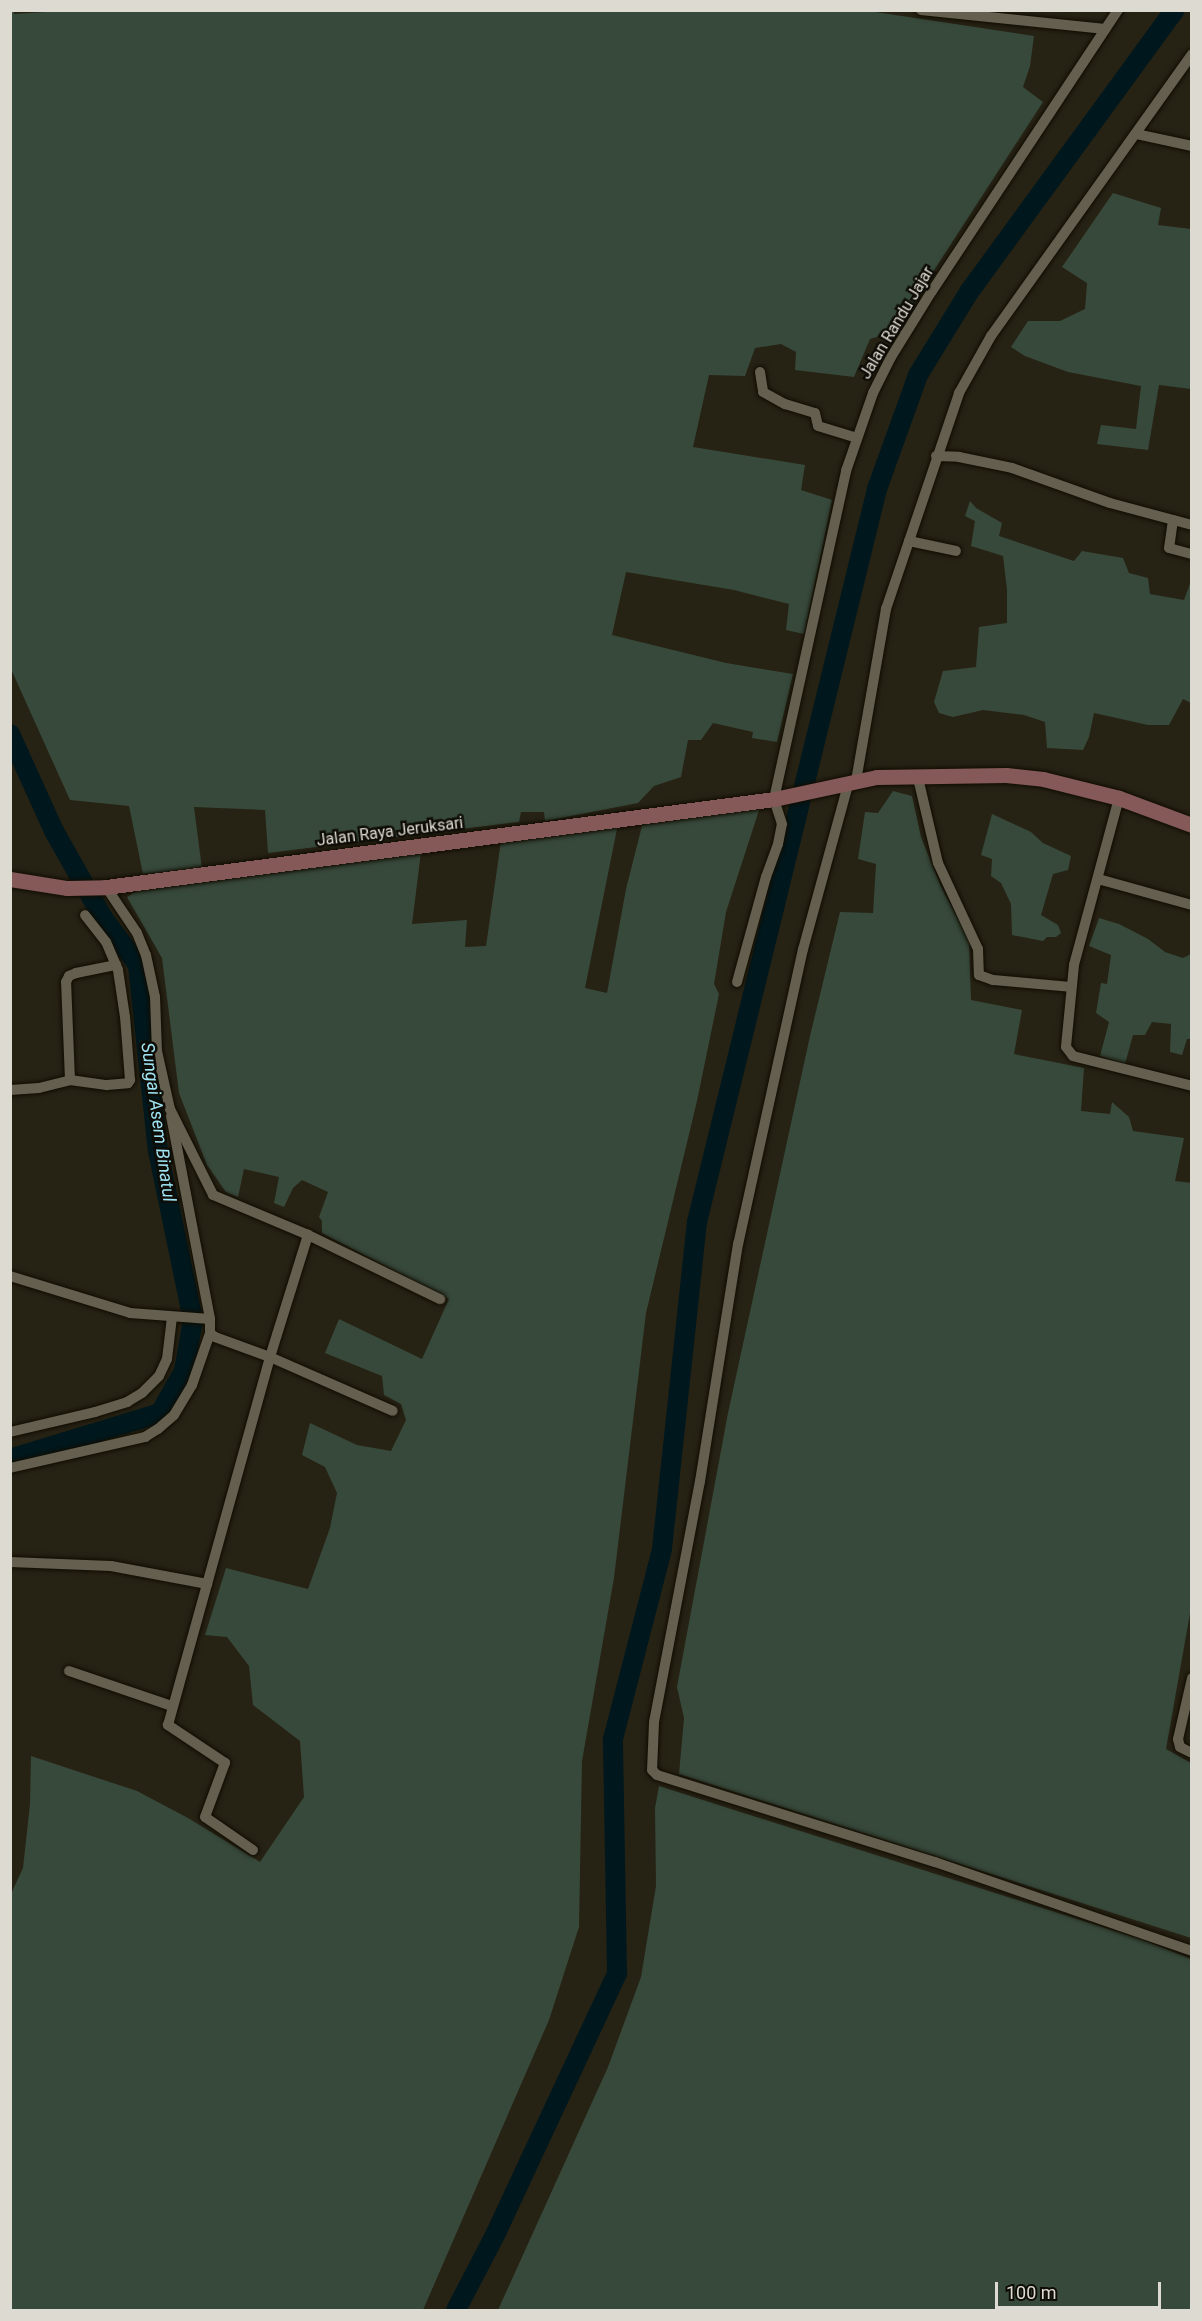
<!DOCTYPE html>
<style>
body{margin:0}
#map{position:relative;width:1202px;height:2321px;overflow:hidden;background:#272314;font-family:Roboto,sans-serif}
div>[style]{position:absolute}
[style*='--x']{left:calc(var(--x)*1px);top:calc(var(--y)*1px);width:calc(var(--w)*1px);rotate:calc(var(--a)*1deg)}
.green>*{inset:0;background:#37493b}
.river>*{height:20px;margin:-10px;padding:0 10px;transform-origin:10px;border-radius:10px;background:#00181d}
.roads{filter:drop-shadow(0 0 2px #100c01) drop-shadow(0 0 2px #100c01)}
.street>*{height:10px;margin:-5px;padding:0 5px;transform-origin:5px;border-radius:5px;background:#645f4e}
.secondary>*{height:15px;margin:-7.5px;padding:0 7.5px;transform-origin:7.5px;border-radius:7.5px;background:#845958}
span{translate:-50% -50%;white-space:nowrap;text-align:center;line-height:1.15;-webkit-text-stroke:5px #0e0c06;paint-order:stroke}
.street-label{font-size:16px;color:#dddbd1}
.water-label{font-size:18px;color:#9fe4f3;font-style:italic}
.frame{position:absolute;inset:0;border:12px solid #dddbd1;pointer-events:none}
.scale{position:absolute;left:995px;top:2282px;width:166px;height:27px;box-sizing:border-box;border:3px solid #dddbd1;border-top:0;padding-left:8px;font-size:18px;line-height:21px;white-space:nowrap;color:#dddbd1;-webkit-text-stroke:4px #0e0c06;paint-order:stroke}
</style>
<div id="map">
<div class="green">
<div style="clip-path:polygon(78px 10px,862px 10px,1034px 36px,1030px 66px,1023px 87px,1043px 102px,894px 332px,870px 339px,854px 377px,795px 370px,796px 352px,781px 344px,755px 348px,745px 376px,709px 375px,693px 447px,805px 465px,801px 490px,832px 500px,804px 634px,786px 630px,789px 604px,734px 590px,626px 572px,612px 635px,726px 663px,793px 674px,777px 742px,752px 738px,753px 732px,713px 723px,701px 740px,688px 740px,681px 777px,654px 786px,638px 803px,545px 821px,544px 812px,521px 812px,519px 822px,268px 853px,265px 810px,194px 807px,202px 869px,143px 874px,129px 806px,70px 800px,11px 669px,10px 11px,14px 11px,14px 14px)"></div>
<div style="clip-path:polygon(1113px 193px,1161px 208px,1158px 225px,1191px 229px,1191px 389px,1159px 385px,1148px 450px,1097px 444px,1101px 425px,1136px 429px,1141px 386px,1068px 372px,1025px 356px,1011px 347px,1028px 321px,1060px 321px,1085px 309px,1087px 283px,1062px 267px)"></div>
<div style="clip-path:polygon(970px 501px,976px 508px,1002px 523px,999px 536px,1074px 561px,1082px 551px,1123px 558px,1129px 573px,1148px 578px,1150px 594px,1184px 600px,1191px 581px,1191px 703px,1183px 699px,1169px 725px,1148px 725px,1094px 713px,1089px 737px,1083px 750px,1047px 748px,1045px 722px,1024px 715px,983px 710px,953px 717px,939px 713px,934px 702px,943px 671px,976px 667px,979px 627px,1007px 623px,1007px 590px,1003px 556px,971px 546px,975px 521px,965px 516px)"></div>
<div style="clip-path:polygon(893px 791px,912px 796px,921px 837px,941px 887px,969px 940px,971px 1000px,1022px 1010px,1014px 1054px,1084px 1068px,1081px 1111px,1110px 1114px,1112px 1102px,1129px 1117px,1133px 1131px,1184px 1138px,1175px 1181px,1192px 1183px,1192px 1602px,1166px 1749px,1191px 1763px,1191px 1938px,679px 1774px,684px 1718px,677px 1687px,728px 1413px,810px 1036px,840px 912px,873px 913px,876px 864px,858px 859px,865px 812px,878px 813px)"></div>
<div style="clip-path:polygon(761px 804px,726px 912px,714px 984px,719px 994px,697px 1101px,646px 1313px,614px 1578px,582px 1761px,579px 1927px,549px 2020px,423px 2310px,11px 2310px,10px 1896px,23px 1868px,30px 1804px,31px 1756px,137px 1791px,188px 1818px,260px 1862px,304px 1797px,300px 1741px,253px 1705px,249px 1666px,227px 1637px,205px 1635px,226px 1568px,308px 1589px,330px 1528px,337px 1493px,325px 1467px,302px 1455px,310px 1423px,357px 1445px,391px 1451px,406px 1420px,401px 1404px,384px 1395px,382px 1376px,325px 1353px,339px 1319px,422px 1359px,449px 1299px,322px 1233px,322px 1221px,319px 1217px,328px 1192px,302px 1180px,293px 1188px,284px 1207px,274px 1203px,279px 1177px,244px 1169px,238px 1197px,226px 1192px,207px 1165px,179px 1093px,162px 958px,127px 897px,140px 889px,421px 852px,412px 924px,467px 920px,465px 947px,486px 946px,501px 841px,618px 824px,585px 988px,607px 993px,626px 889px,643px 822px)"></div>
<div style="clip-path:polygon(992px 814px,1031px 832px,1043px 843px,1071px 856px,1068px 870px,1053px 874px,1041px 915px,1058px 925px,1061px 933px,1056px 937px,1047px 937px,1043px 941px,1012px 935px,1011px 904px,1001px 883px,991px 876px,992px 859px,981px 855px)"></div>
<div style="clip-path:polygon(1099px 918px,1119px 924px,1148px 939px,1165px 952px,1183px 958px,1191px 954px,1191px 1039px,1187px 1039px,1182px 1055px,1170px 1052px,1171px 1024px,1152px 1022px,1145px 1035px,1133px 1035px,1125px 1064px,1100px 1056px,1109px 1022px,1096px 1013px,1101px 983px,1107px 984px,1111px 955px,1089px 946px)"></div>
<div style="clip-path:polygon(659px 1786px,1143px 1940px,1191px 1959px,1191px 2310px,498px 2310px,608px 2067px,641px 1977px,656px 1886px,655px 1808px)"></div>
</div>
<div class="river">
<div style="--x:10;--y:734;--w:107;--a:65.6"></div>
<div style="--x:54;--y:831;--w:100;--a:60.6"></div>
<div style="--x:103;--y:918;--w:59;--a:53.3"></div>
<div style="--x:138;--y:965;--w:187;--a:83.9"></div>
<div style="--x:158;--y:1151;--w:173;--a:78.3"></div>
<div style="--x:193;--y:1320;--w:52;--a:100"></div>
<div style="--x:184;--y:1371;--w:48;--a:119.7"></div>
<div style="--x:160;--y:1413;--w:157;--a:163"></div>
<div style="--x:456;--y:2310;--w:87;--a:-62.5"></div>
<div style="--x:496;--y:2233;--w:287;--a:-65"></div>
<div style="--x:617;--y:1973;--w:234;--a:-91"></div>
<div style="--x:613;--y:1739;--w:196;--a:-75.5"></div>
<div style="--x:662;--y:1549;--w:329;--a:-83.9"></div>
<div style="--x:697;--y:1222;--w:755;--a:-76.2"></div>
<div style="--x:877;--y:489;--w:121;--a:-70.2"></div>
<div style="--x:918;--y:375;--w:97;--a:-58.4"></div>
<div style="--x:969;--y:292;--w:349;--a:-53.9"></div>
</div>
<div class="roads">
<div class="street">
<div style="--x:921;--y:10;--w:185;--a:5.9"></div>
<div style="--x:1136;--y:134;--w:57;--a:12.1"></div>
<div style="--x:760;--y:372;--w:20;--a:81"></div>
<div style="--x:763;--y:392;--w:25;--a:29"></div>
<div style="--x:785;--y:404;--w:31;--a:17"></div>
<div style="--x:815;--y:413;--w:13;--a:77"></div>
<div style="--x:818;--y:426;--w:41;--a:17.1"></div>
<div style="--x:936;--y:456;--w:23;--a:2"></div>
<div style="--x:959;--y:457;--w:54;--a:11.7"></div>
<div style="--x:1012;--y:468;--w:104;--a:19.7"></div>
<div style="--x:1110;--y:503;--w:85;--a:15"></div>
<div style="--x:1173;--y:520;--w:28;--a:98"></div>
<div style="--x:1169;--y:548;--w:24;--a:15"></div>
<div style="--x:909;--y:541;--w:48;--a:12"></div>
<div style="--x:918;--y:778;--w:87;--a:76.8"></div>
<div style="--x:938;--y:863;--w:95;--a:65.1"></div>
<div style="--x:978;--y:949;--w:26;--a:88"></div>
<div style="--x:979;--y:975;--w:15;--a:20"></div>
<div style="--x:993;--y:980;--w:78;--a:5.1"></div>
<div style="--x:856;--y:781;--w:175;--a:-80.1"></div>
<div style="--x:886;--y:609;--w:228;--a:-71.3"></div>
<div style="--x:959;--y:393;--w:65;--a:-60.7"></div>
<div style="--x:991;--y:336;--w:346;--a:-54.5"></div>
<div style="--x:848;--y:785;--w:170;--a:105.3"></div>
<div style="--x:803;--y:949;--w:302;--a:102.4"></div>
<div style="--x:738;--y:1244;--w:240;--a:99.1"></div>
<div style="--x:700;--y:1481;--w:246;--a:100.8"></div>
<div style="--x:654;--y:1723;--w:47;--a:92.4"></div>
<div style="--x:652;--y:1770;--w:7;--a:45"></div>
<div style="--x:657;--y:1775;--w:291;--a:17.4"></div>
<div style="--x:935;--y:1862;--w:272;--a:19.1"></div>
<div style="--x:1119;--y:798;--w:173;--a:105.1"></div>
<div style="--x:1074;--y:965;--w:82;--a:95.6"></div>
<div style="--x:1066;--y:1047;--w:11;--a:52"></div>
<div style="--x:1073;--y:1056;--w:123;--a:14.1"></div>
<div style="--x:1098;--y:879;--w:98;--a:15.5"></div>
<div style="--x:106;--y:887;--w:55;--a:56"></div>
<div style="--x:137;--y:933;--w:24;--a:68"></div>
<div style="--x:146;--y:955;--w:43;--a:77.9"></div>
<div style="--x:155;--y:997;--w:54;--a:87.9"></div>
<div style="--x:157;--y:1051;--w:59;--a:77.4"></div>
<div style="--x:170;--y:1109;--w:96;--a:63.4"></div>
<div style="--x:213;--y:1195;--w:103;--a:22.8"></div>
<div style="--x:308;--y:1235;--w:147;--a:25.9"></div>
<div style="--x:737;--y:982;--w:109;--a:-74.6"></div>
<div style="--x:766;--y:877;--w:35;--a:-70"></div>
<div style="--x:778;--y:844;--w:20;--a:-79"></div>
<div style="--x:782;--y:824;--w:26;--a:-108"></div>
<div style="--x:774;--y:799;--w:336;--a:-77.6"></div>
<div style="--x:846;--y:471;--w:83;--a:-70.9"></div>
<div style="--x:873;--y:393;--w:40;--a:-63.4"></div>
<div style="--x:891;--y:357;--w:78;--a:-58.2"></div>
<div style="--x:932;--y:291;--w:337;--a:-56.5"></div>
<div style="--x:70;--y:1080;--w:98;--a:-92.3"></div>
<div style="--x:66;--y:982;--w:7;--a:-63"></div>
<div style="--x:69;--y:976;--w:8;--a:-23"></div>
<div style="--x:76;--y:973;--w:41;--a:-11.3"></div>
<div style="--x:10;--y:1090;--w:29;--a:-4"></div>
<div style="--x:39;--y:1088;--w:32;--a:-14"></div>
<div style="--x:70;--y:1080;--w:37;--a:8"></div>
<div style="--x:107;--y:1085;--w:21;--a:-5"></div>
<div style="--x:128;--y:1083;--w:4;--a:-56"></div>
<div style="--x:130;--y:1080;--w:63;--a:-94.5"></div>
<div style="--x:125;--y:1017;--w:48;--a:-98.5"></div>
<div style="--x:118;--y:970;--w:30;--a:-113"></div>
<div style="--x:106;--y:942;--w:34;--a:-128"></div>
<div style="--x:171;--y:1116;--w:207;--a:79.1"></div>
<div style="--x:10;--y:1276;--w:126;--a:17.1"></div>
<div style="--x:130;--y:1313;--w:80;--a:4.3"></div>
<div style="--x:210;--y:1319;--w:14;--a:90"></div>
<div style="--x:210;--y:1333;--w:6;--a:39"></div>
<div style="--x:215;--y:1337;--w:59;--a:20"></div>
<div style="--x:270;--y:1357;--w:134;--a:23.7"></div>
<div style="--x:10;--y:1432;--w:87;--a:-13.2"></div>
<div style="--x:95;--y:1412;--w:34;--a:-17"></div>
<div style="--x:127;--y:1402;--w:17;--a:-31"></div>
<div style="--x:142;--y:1393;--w:24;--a:-45"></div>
<div style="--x:159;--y:1376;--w:19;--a:-65"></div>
<div style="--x:167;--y:1359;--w:42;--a:-83.2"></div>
<div style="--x:10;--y:1468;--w:139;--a:-12.9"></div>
<div style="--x:145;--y:1437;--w:15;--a:-32"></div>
<div style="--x:158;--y:1429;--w:21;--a:-41"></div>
<div style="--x:174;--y:1415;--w:35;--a:-59"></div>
<div style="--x:192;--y:1385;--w:55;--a:-70.9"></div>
<div style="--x:10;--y:1562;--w:101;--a:2.3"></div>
<div style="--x:111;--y:1566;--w:98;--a:10.6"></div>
<div style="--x:69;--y:1671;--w:109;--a:18.8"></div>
<div style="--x:1192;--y:1678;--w:63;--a:102.9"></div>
<div style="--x:1178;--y:1739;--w:8;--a:76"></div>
<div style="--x:1180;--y:1747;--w:13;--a:27"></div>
<div style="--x:253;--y:1850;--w:58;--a:-145.5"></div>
<div style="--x:205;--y:1817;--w:58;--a:-69.7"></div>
<div style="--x:225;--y:1763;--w:69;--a:-146.3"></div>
<div style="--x:168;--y:1725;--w:382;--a:-74.5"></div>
<div style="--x:270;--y:1357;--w:128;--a:-72.7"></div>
</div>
<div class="secondary">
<div style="--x:10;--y:879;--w:58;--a:9"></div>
<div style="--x:67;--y:888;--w:39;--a:-1"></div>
<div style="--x:106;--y:887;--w:674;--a:-7.5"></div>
<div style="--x:774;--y:799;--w:105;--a:-12.1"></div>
<div style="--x:877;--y:777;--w:129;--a:-0.9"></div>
<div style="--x:1006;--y:775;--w:37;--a:6"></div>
<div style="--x:1043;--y:779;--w:78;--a:14"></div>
<div style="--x:1119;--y:798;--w:78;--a:20.3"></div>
</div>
</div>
<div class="street-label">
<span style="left:897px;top:323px;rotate:-59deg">Jalan Randu Jajar</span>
<span style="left:390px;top:832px;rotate:-7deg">Jalan Raya Jeruksari</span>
</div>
<div class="water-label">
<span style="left:158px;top:1122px;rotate:82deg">Sungai Asem Binatul</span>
</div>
<div class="frame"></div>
<div class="scale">100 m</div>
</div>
